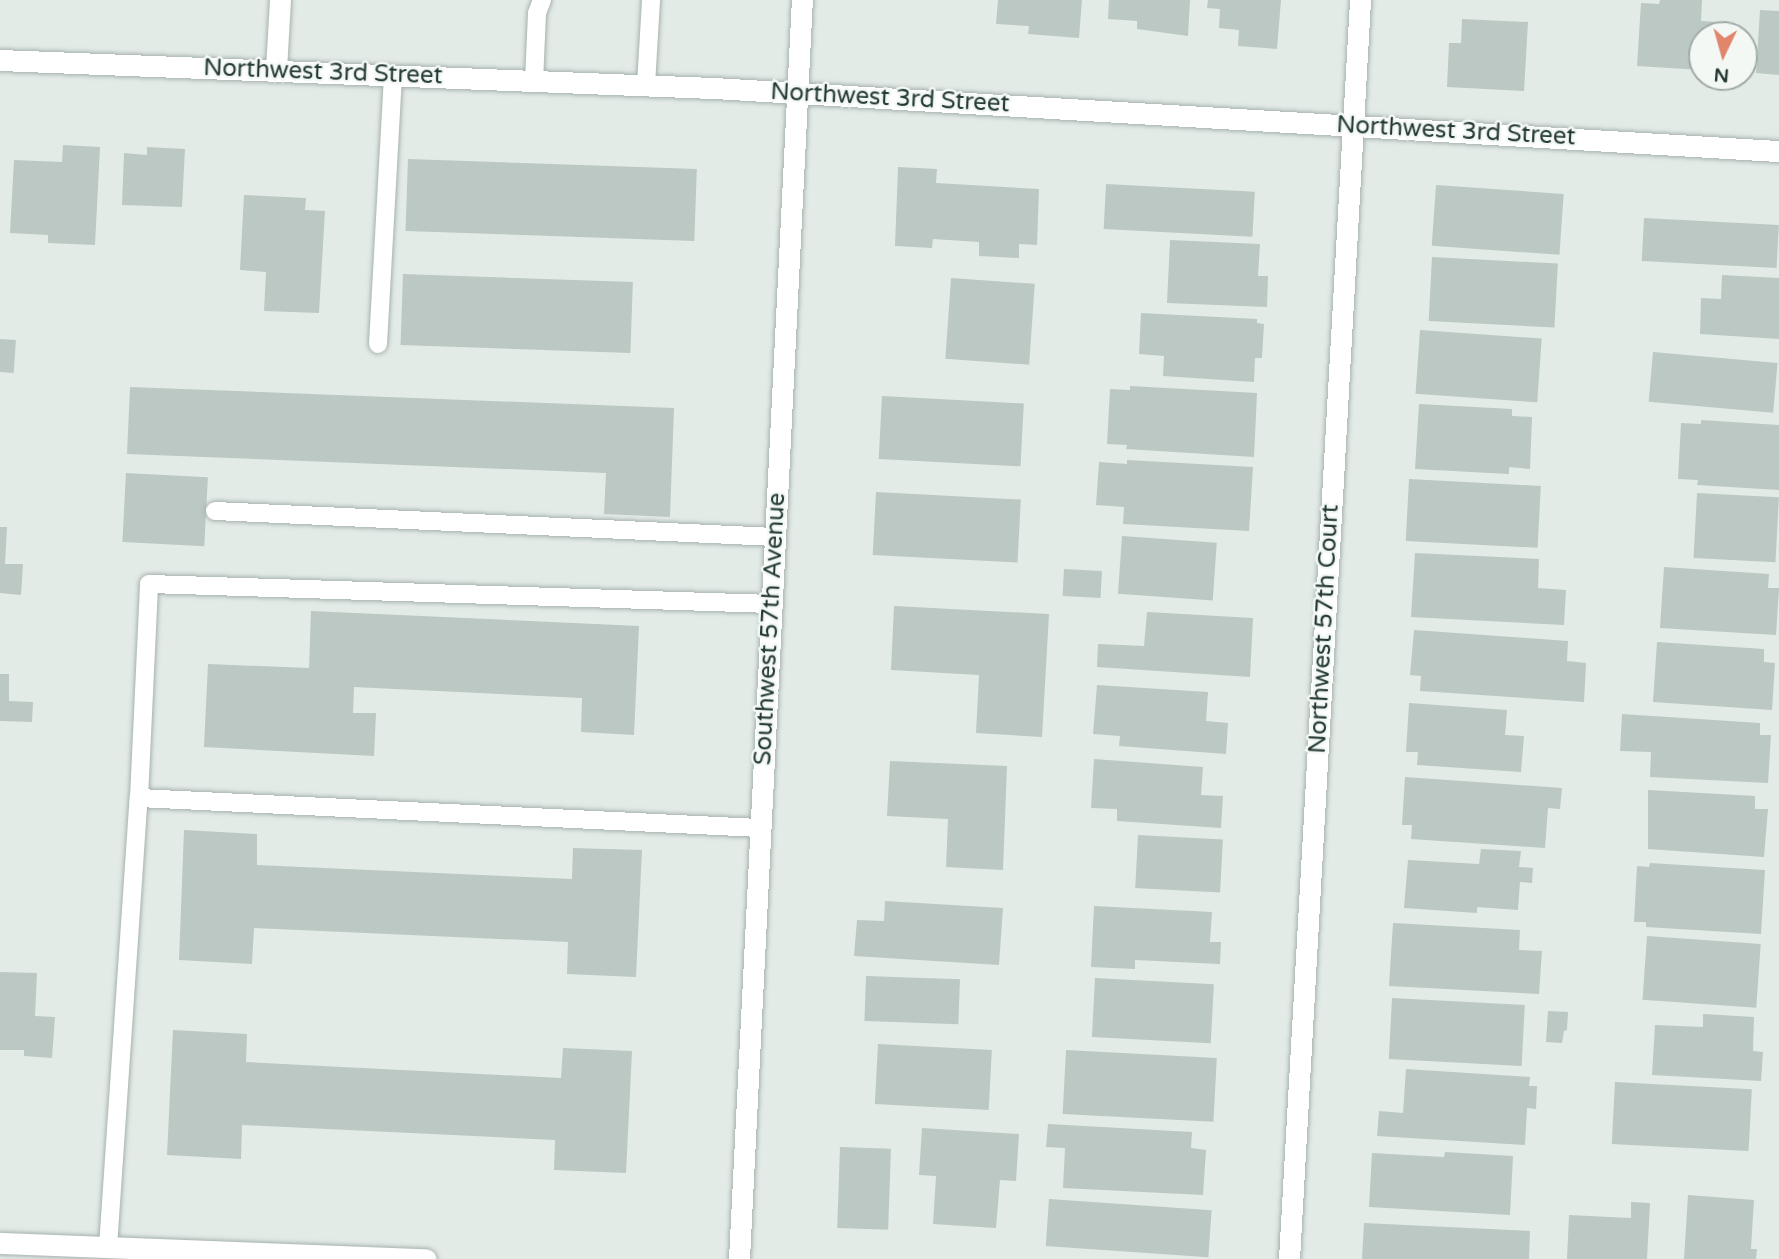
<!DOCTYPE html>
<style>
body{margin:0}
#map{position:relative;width:1779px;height:1259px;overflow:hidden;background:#e3ebe7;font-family:"Varela Round",sans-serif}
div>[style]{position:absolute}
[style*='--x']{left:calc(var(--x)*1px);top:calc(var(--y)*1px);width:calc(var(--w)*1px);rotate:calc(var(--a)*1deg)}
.building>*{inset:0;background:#bcc8c3;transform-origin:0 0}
.roads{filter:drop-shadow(0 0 2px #a6b2ae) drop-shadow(0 0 2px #a6b2ae)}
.service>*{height:18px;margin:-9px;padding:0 9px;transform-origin:9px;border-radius:9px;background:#fff}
.minor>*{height:21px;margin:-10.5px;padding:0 10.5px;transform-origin:10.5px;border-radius:10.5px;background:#fff}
.secondary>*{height:21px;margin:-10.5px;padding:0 10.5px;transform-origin:10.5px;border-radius:10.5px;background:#fff}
span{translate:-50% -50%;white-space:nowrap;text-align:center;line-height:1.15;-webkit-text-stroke:5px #f3f8f5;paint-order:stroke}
.street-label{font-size:24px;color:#253a34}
.north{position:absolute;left:1688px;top:21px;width:70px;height:70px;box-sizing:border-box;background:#f3f8f5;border:2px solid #a1aca8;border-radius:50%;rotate:185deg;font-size:19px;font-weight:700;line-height:28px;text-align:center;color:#253a34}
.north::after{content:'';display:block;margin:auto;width:24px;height:32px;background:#e1856b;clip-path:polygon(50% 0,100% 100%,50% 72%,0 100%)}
</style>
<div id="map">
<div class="building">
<div style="clip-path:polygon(998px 0,1082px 0,1079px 38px,1028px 34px,1029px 26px,996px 24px)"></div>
<div style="clip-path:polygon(1109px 0,1190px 0,1188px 36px,1137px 29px,1137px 21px,1108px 19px)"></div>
<div style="clip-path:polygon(1208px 0,1281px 0,1277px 49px,1238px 46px,1239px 30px,1219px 28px,1220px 9px,1207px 8px)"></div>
<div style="clip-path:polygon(1660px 0,1702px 0,1701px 21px,1719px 22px,1719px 35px,1702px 35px,1702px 70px,1637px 66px,1641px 3px,1659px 4px)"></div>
<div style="clip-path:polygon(1760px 10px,1779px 11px,1779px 75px,1756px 73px)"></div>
<div style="clip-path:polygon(1462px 19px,1528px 22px,1524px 91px,1447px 87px,1449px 43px,1461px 43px)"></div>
<div style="clip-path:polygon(63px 145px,100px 147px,95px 245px,48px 243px,48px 235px,10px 233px,14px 160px,62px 162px)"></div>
<div style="clip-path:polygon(147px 147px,185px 149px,182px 207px,122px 205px,124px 153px,147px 155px)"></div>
<div style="left:408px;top:159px;width:289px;height:72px;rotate:2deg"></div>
<div style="clip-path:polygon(898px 167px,937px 169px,936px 183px,1039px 189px,1037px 245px,1019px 244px,1019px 258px,979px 256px,979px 242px,933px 239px,932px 248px,895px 246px)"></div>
<div style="left:1106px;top:184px;width:149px;height:45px;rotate:3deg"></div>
<div style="left:1436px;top:185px;width:128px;height:61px;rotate:4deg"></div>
<div style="clip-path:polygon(244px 195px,306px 198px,305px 210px,325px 211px,319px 313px,264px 311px,266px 272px,240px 270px)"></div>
<div style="left:1644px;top:218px;width:135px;height:43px;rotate:3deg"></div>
<div style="clip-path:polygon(1170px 240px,1260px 244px,1258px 276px,1268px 276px,1267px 307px,1167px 303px)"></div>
<div style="left:1432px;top:257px;width:126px;height:64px;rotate:3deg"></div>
<div style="left:403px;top:274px;width:230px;height:71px;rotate:2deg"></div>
<div style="clip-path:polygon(1722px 275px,1779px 278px,1779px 339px,1700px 334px,1701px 298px,1721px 299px)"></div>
<div style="left:951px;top:278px;width:84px;height:81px;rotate:4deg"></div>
<div style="clip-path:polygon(1141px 313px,1257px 319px,1257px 323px,1264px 324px,1262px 358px,1255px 358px,1254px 382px,1163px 376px,1164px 356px,1139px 354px)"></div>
<div style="left:1420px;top:330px;width:122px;height:64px;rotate:4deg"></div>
<div style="left:0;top:339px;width:16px;height:33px;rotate:4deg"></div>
<div style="left:1653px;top:352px;width:125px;height:50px;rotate:5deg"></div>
<div style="clip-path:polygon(1130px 386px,1257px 393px,1254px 457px,1126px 449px,1127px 445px,1107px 444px,1110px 389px,1130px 390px)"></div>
<div style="clip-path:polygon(130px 387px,674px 408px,670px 517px,604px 514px,606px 473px,127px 454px)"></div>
<div style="left:882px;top:396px;width:142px;height:63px;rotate:3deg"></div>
<div style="clip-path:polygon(1419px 404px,1512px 409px,1512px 416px,1532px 417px,1530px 469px,1509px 467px,1509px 474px,1415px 469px)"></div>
<div style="clip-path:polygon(1701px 420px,1779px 425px,1779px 490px,1697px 485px,1698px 480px,1678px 479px,1681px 423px,1701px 424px)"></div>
<div style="clip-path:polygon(1127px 460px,1253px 467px,1249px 531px,1123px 524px,1124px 507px,1096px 505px,1099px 462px,1127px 464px)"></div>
<div style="left:126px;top:473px;width:82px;height:69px;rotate:3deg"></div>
<div style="left:1409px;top:479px;width:132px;height:62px;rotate:3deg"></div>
<div style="left:876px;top:492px;width:145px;height:63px;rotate:3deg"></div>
<div style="left:1697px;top:493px;width:82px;height:65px;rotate:3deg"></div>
<div style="clip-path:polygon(0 527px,7px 527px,5px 564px,23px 564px,21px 595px,0 593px)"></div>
<div style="left:1122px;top:536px;width:95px;height:58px;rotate:4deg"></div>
<div style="clip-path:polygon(1415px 553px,1539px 559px,1538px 588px,1566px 590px,1564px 625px,1411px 617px)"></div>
<div style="clip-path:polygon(1664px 567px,1769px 574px,1768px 588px,1779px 588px,1776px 635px,1660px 628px)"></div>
<div style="left:1064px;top:569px;width:38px;height:27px;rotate:3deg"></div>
<div style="clip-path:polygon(894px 606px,1049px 614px,1042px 737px,976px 733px,979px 675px,891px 670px)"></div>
<div style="clip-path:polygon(311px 611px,639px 626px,634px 735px,581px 732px,582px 698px,354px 687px,353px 713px,376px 713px,374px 756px,204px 747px,208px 664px,309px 668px)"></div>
<div style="clip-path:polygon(1147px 612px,1253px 618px,1250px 677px,1097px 667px,1098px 644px,1144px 646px)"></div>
<div style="clip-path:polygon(1414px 630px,1568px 641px,1567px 661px,1586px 663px,1584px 702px,1420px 691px,1421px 676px,1410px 675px)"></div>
<div style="clip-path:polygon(1657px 642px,1764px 649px,1764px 662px,1775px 663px,1772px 710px,1653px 702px)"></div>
<div style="clip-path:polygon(0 674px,9px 674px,9px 701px,33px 702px,32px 722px,0 721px)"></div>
<div style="clip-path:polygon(1097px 685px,1208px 692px,1206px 721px,1228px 723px,1226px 754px,1119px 746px,1120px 736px,1093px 734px)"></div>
<div style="clip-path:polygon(1409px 703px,1507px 710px,1505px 735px,1524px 736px,1521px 772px,1417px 765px,1418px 752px,1406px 752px)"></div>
<div style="clip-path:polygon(1622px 714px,1760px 723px,1760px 735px,1771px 735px,1768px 783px,1650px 777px,1651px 752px,1620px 751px)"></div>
<div style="clip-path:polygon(1094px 759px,1203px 767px,1201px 795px,1223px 796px,1221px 828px,1117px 821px,1117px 809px,1091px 808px)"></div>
<div style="clip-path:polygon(890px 761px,1007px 766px,1003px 870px,946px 867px,948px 819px,887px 816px)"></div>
<div style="clip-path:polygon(1405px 777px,1562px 788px,1560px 809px,1548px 808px,1545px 848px,1411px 839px,1412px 825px,1402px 825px)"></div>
<div style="clip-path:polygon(1648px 790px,1755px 796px,1755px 809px,1768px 809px,1764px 857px,1648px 849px)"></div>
<div style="clip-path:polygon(184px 830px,257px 834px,257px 865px,572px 879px,573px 848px,642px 850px,636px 977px,567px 974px,568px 942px,254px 928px,252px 964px,179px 960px)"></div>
<div style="left:1138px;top:835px;width:85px;height:53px;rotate:3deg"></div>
<div style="clip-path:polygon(1481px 849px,1521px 851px,1519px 867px,1533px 868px,1532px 883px,1520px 882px,1518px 910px,1477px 907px,1477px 913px,1404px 908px,1408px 860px,1479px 864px)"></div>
<div style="clip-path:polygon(1650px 863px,1765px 870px,1761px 934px,1646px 927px,1646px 922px,1634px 922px,1637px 866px,1649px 867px)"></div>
<div style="clip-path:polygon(885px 901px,1003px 908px,999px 965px,854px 956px,857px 920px,884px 921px)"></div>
<div style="clip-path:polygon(1094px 906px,1212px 912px,1210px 942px,1221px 942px,1220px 964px,1135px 960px,1135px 969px,1091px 967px)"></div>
<div style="clip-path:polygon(1393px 923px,1520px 930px,1519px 950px,1542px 951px,1539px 994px,1389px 986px)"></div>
<div style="left:1647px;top:936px;width:114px;height:64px;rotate:4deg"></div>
<div style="clip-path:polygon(0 972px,37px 973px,35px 1016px,55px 1017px,52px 1058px,24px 1056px,24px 1050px,0 1050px)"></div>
<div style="left:866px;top:976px;width:94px;height:45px;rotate:2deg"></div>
<div style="left:1095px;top:978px;width:119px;height:59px;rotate:3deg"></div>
<div style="left:1392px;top:998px;width:133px;height:61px;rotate:3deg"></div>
<div style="clip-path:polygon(1548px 1011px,1568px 1012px,1567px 1030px,1564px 1031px,1562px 1043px,1546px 1042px)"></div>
<div style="clip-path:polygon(1703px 1014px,1754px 1017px,1753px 1051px,1763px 1052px,1761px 1081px,1652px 1075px,1655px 1025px,1703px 1027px)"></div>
<div style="clip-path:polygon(173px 1030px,247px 1034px,246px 1062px,561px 1078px,563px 1048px,632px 1051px,626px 1173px,554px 1170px,555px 1140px,242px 1125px,241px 1159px,167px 1155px)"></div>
<div style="left:878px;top:1044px;width:114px;height:60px;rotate:3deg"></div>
<div style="left:1066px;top:1050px;width:151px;height:64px;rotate:3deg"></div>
<div style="clip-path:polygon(1406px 1069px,1530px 1077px,1529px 1086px,1537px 1086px,1536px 1109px,1527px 1108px,1525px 1145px,1377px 1136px,1379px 1111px,1403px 1113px)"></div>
<div style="left:1615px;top:1082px;width:137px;height:62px;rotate:3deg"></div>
<div style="clip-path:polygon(1048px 1124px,1192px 1132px,1191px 1148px,1206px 1150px,1203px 1195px,1063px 1188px,1065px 1148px,1046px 1147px)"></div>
<div style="clip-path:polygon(922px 1128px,1019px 1134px,1016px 1181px,1000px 1180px,996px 1228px,933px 1224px,936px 1176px,919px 1175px)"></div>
<div style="left:840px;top:1147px;width:51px;height:81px;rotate:2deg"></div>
<div style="clip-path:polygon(1445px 1152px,1513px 1156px,1510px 1215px,1369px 1207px,1372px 1153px,1444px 1157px)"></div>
<div style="clip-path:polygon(1688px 1195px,1754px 1200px,1751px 1249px,1757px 1249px,1756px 1259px,1684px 1259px)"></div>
<div style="left:1049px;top:1199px;width:163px;height:47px;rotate:4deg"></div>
<div style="clip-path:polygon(1631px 1202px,1650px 1203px,1647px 1259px,1567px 1259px,1569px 1215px,1631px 1218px)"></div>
<div style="clip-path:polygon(1364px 1223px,1530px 1231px,1529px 1259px,1362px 1259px)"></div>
</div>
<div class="roads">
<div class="service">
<div style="--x:534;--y:82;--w:69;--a:-87.5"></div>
<div style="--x:537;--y:13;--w:14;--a:-69"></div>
<div style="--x:646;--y:85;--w:85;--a:-86.6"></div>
<div style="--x:378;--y:344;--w:269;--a:-86.8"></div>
<div style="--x:215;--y:511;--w:560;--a:2.66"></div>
<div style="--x:139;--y:798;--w:214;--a:-87.3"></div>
<div style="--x:149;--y:584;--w:622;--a:1.84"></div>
<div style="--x:108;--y:1247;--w:450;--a:-86.1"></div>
<div style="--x:139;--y:798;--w:622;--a:2.77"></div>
</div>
<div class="minor">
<div style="--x:0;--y:60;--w:715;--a:2.25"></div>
<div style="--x:714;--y:88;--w:1067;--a:3.39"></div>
<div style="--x:276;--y:69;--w:69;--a:-86.7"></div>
<div style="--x:0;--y:1243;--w:426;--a:2.2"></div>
<div style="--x:1289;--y:1259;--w:1261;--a:-86.77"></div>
</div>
<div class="secondary">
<div style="--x:739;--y:1259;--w:1261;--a:-87.14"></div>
</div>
</div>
<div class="street-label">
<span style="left:323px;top:72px;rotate:2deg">Northwest 3rd Street</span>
<span style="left:890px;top:98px;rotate:3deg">Northwest 3rd Street</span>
<span style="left:1456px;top:131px;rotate:3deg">Northwest 3rd Street</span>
<span style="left:770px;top:629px;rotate:-87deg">Southwest 57th Avenue</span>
<span style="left:1324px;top:629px;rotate:-87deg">Northwest 57th Court</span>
</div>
<div class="north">N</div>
</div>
